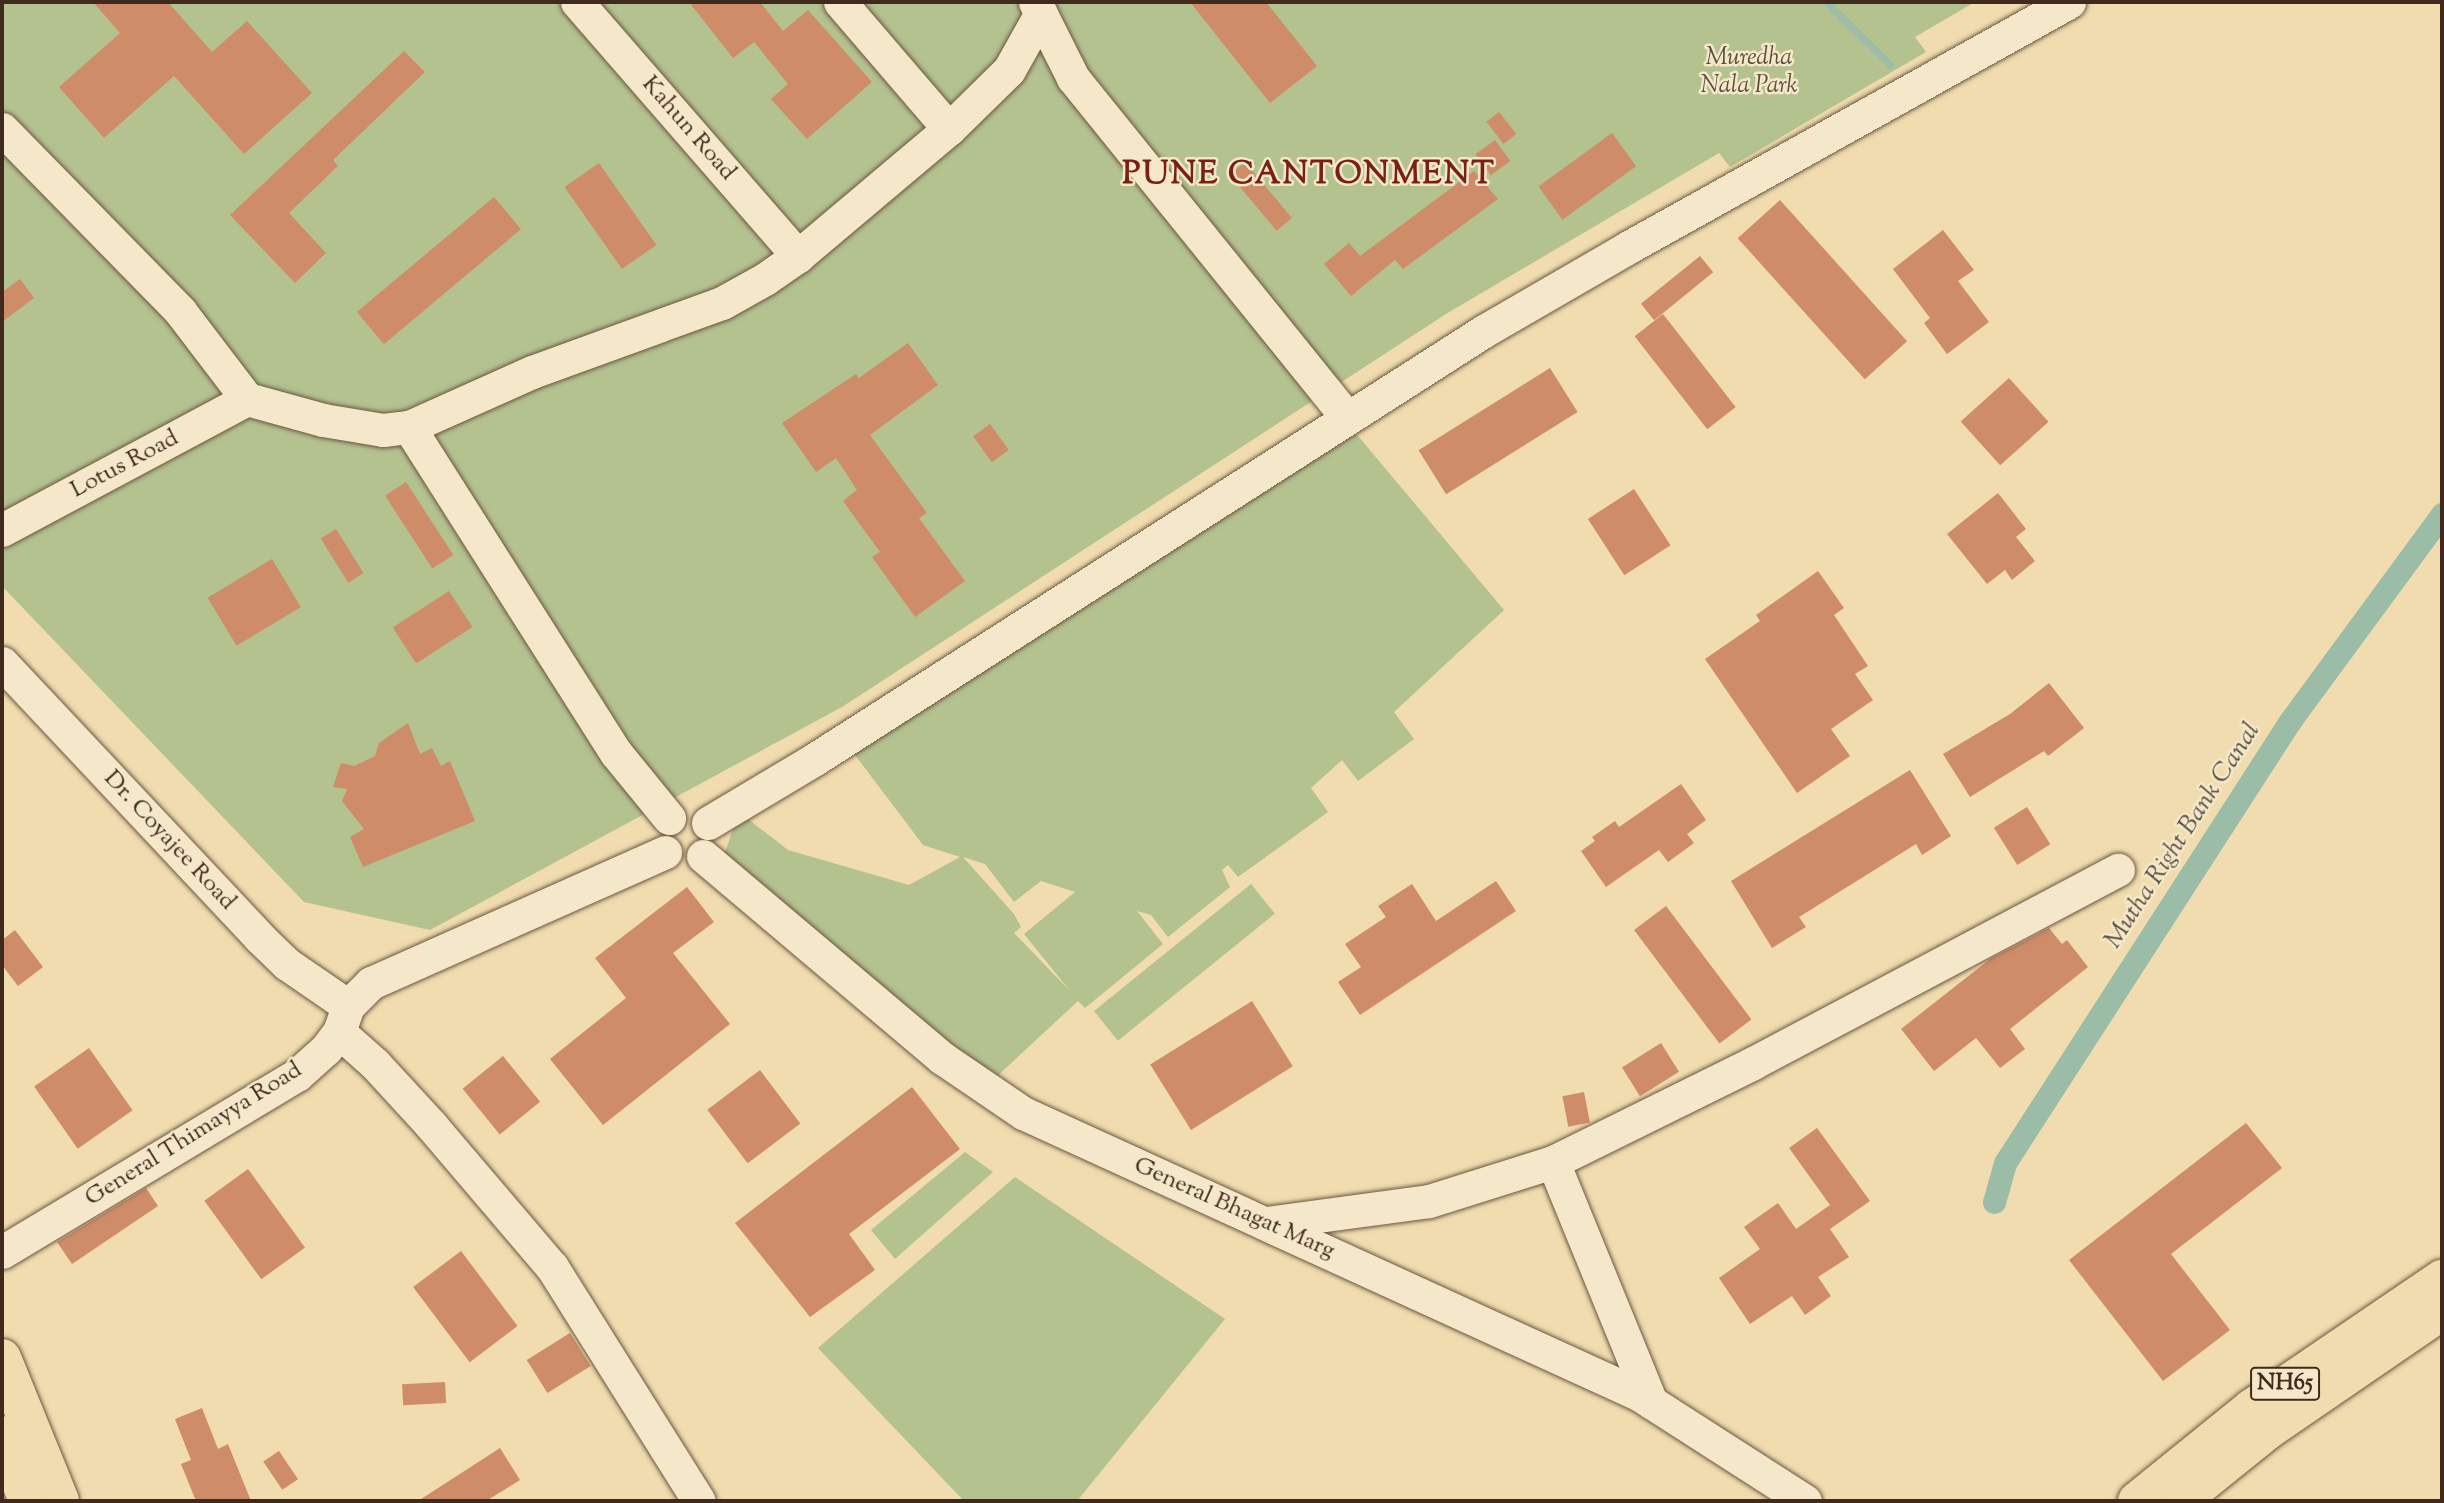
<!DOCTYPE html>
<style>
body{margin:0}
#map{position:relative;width:2444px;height:1503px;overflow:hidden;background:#f0dcae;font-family:"Sorts Mill Goudy",serif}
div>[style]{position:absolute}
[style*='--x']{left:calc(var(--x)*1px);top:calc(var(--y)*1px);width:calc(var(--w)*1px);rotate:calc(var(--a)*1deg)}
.green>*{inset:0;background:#b3c28f;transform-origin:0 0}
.stream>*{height:7px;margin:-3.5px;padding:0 3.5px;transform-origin:3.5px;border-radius:3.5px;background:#9bbca6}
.canal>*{height:23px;margin:-11.5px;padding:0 11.5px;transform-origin:11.5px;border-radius:11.5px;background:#9bbca6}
.building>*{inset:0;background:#cf8c69;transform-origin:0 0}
.roads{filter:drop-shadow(0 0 2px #6c5641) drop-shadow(0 0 2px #6c5641)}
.minor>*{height:33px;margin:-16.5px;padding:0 16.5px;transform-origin:16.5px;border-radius:16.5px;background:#f5e8ca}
.major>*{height:38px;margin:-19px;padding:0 19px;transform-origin:19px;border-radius:19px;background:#f0dcae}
.highway>*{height:38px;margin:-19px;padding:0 19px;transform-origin:19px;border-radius:19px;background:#f0dcae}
span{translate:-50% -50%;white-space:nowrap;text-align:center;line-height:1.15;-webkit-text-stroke:5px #f5e8ca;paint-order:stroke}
.shield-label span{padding:2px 5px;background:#f5e8ca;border:2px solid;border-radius:5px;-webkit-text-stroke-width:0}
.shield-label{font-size:23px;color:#40291d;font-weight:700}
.park-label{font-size:24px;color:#5d4f3a;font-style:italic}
.street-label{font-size:24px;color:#40291d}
.water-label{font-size:26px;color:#574e3f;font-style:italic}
.district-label{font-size:32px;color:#7a1f14;font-weight:700;letter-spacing:2px}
.frame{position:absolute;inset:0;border:4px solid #40291d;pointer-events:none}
</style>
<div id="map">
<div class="green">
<div style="clip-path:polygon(2px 2px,1975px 2px,1915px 37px,1926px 52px,1730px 167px,1719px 153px,1446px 314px,842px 707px,430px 930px,304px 902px,2px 586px)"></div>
<div style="clip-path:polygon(evenodd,1348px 424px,1504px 610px,1394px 712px,1414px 739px,1358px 781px,1342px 760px,1311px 788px,1328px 812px,1238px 877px,1228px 865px,1222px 870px,1230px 887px,1168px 937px,1151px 915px,1137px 911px,1163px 944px,1085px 1008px,1078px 1001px,994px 1079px,870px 984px,724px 855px,739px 812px,788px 850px,909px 885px,960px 857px,923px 845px,849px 747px,1348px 424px,963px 857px,985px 864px,1014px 902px,1041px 881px,1075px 892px,1024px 934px,1070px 991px,1014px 933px,1021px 927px,1014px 914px,963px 857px)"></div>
<div style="left:1251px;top:884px;width:38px;height:202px;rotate:51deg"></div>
<div style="clip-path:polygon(965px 1152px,993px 1172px,895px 1259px,871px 1230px)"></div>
<div style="clip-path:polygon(1015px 1177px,1225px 1319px,1077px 1501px,964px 1501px,818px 1348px)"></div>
</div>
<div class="stream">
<div style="--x:1826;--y:2;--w:90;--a:44.5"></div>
</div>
<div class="canal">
<div style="--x:1994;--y:1202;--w:41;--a:-74.2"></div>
<div style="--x:2005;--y:1163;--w:526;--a:-57.19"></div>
<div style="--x:2290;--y:721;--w:257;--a:-53.7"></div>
</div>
<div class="building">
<div style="clip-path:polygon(93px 2px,168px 2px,212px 52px,247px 21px,312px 93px,244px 154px,174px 76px,104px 138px,59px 87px,120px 33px)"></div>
<div style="clip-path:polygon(689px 2px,760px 2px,783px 31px,808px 10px,872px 82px,807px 139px,771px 99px,788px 84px,754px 42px,733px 58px)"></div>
<div style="clip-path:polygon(1190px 2px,1266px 2px,1317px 66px,1270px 103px)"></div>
<div style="clip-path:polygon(404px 51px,425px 72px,333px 160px,338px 166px,289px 213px,326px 253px,295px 283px,230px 215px)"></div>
<div style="left:1499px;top:112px;width:28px;height:16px;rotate:52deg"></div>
<div style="left:1612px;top:133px;width:41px;height:91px;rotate:54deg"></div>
<div style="left:1495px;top:140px;width:26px;height:24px;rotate:54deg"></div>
<div style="left:1245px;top:162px;width:73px;height:20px;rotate:50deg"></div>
<div style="left:599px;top:163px;width:100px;height:42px;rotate:55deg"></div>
<div style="clip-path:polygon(1474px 171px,1498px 199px,1403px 269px,1395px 260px,1351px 296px,1324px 264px,1349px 243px,1360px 256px)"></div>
<div style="left:494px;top:197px;width:42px;height:179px;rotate:50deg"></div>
<div style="left:1780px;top:200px;width:190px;height:57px;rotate:48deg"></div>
<div style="clip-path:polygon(1943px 230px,1974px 270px,1958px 281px,1989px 322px,1947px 354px,1924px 323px,1930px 318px,1893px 269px)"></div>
<div style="left:1700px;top:256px;width:21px;height:76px;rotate:51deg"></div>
<div style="clip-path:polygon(20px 279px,34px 298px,2px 322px,2px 292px)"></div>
<div style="left:1663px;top:314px;width:118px;height:36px;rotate:52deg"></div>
<div style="clip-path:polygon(908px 343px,938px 385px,870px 435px,927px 513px,919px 518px,965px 581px,915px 617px,872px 557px,880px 552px,843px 501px,857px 490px,836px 458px,816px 472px,782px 423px,856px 374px,859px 378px)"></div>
<div style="left:1550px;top:368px;width:52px;height:155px;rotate:58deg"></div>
<div style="left:2009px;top:378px;width:59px;height:65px;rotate:48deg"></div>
<div style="left:990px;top:424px;width:32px;height:21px;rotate:54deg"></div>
<div style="left:406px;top:482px;width:87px;height:25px;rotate:57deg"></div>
<div style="left:1634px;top:489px;width:67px;height:55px;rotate:57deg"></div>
<div style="clip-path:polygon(1998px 493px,2026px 529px,2016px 537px,2035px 561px,2012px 580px,2005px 570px,1987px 584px,1947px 534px)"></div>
<div style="left:336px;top:529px;width:52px;height:18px;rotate:58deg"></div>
<div style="left:272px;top:559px;width:56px;height:75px;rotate:59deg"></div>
<div style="clip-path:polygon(1818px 571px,1844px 608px,1834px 615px,1868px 666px,1855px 674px,1873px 700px,1831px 729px,1850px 756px,1797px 793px,1705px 659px,1760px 621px,1756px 615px)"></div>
<div style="left:449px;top:591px;width:43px;height:67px;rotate:57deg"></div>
<div style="clip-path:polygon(2049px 683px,2084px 728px,2048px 756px,2044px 751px,1970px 797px,1943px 754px,2010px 714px)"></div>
<div style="clip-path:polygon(408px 723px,420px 754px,432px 748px,441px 766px,450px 761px,475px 821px,363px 867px,350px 837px,364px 829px,342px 801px,347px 789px,333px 787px,341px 763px,354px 766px,375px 756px,379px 743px)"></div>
<div style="clip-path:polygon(1910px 770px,1951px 836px,1922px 855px,1916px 844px,1799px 917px,1806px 927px,1772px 948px,1731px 881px)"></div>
<div style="clip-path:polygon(1681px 784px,1706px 820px,1687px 834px,1694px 843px,1668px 862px,1659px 850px,1606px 887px,1581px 851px,1595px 841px,1592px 837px,1615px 821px,1619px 827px)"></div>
<div style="left:2027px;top:807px;width:44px;height:39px;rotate:58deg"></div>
<div style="clip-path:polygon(1496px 881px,1516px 911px,1360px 1015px,1338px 982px,1361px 967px,1345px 944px,1386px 917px,1378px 906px,1412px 884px,1436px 921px)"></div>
<div style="clip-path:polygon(687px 887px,714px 922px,673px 953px,730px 1024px,603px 1125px,550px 1059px,626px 998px,595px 958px)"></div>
<div style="left:1666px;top:906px;width:142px;height:40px;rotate:53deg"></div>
<div style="clip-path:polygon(2049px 928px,2062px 944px,2067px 940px,2088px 967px,2010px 1029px,2025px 1049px,2000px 1068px,1976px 1038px,1934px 1071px,1901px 1029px,1990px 959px)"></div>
<div style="clip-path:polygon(15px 930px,43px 967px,18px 986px,2px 965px,2px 940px)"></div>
<div style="left:1252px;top:1001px;width:77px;height:120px;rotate:58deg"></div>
<div style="left:1661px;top:1043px;width:34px;height:46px;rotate:58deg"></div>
<div style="left:89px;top:1048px;width:76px;height:67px;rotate:55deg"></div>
<div style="left:503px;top:1056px;width:59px;height:52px;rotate:51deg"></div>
<div style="left:760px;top:1070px;width:67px;height:66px;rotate:53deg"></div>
<div style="clip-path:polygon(912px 1087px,960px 1149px,849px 1234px,875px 1270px,810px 1317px,735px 1223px)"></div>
<div style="left:1584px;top:1092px;width:31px;height:22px;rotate:79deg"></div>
<div style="clip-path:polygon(2246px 1123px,2282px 1168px,2171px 1254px,2230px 1330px,2163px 1381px,2069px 1260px)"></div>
<div style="clip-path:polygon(1817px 1128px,1870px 1201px,1830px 1229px,1849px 1257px,1818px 1277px,1831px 1296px,1805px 1315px,1792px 1296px,1750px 1324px,1719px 1278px,1760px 1249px,1744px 1227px,1778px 1203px,1796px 1229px,1830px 1205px,1789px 1148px)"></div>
<div style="left:248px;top:1169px;width:97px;height:54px;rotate:54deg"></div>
<div style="clip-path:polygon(146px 1188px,158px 1206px,72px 1264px,57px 1242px)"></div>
<div style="left:461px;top:1251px;width:94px;height:60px;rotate:53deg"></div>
<div style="left:570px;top:1333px;width:39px;height:51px;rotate:58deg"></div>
<div style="left:445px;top:1382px;width:21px;height:43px;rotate:87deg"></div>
<div style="clip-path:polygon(202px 1408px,218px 1449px,228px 1444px,251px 1501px,196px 1501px,181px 1464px,191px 1460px,175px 1419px)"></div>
<div style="clip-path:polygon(500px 1448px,520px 1480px,486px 1501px,418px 1501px)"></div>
<div style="left:279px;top:1451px;width:34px;height:19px;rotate:56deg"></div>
</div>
<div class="roads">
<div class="minor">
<div style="--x:577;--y:2;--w:337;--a:49"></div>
<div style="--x:840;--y:2;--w:167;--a:49.4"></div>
<div style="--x:1035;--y:2;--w:85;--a:63.4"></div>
<div style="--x:1073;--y:78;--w:436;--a:51.1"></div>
<div style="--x:2;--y:129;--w:255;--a:45.6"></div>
<div style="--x:180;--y:311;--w:111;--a:52.7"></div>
<div style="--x:247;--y:399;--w:79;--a:15.4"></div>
<div style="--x:323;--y:420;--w:61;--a:9.5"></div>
<div style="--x:383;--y:430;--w:26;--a:-7"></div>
<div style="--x:409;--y:427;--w:135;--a:-24.1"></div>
<div style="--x:532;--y:372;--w:202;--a:-20"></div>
<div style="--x:722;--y:303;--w:49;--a:-29.2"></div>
<div style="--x:765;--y:279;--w:40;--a:-34.9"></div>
<div style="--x:798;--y:256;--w:197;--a:-40.1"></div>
<div style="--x:949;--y:129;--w:84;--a:-44.5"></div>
<div style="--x:1009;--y:70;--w:65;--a:-60.7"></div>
<div style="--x:409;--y:427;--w:386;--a:57.6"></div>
<div style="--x:616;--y:753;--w:84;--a:50.8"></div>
<div style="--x:2;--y:530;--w:278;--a:-28.1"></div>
<div style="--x:2;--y:663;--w:376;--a:46.8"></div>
<div style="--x:259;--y:937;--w:39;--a:44"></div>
<div style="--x:287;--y:964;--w:74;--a:34.5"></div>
<div style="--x:708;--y:823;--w:125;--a:-30.9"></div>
<div style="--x:815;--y:759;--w:794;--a:-32.61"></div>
<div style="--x:1484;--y:331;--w:165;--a:-30.1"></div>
<div style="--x:1627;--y:248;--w:506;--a:-29.1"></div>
<div style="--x:703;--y:856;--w:313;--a:40.2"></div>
<div style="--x:942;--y:1058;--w:98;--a:34.2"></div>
<div style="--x:1023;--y:1113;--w:678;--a:24.56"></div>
<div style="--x:1640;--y:1395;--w:196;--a:32.7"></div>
<div style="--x:339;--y:1032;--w:48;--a:41.6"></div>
<div style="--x:375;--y:1064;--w:83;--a:47.4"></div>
<div style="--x:431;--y:1125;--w:187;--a:49.6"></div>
<div style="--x:552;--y:1267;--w:276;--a:57.9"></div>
<div style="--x:1553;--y:1162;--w:259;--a:67.8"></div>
<div style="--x:1266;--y:1223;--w:164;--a:-7.7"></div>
<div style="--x:1429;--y:1201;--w:130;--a:-17.5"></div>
<div style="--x:1553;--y:1162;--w:223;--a:-26.3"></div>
<div style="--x:1753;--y:1063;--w:413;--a:-27.9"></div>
<div style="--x:2;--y:1252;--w:344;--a:-31"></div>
<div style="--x:297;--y:1075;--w:39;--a:-42"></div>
<div style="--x:326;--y:1049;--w:21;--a:-53"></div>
<div style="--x:339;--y:1032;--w:28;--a:-71"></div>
<div style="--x:348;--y:1006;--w:33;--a:-45"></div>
<div style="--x:371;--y:983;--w:322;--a:-24"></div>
</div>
<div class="major">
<div style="--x:2;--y:1358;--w:154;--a:67.9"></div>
<div style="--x:2;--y:1435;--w:71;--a:68.5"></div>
</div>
<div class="highway">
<div style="--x:2137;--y:1501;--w:148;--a:-39"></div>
<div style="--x:2252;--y:1408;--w:230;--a:-34.2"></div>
<div style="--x:2180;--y:1501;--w:113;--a:-38.9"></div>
<div style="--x:2268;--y:1430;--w:211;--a:-34.4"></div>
</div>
</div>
<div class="shield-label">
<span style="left:2285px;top:1384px">NH65</span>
</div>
<div class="park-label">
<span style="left:1749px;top:73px">Muredha<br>Nala Park</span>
</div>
<div class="street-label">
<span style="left:688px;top:129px;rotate:49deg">Kahun Road</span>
<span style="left:125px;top:465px;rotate:-28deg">Lotus Road</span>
<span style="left:169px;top:841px;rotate:47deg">Dr. Coyajee Road</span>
<span style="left:194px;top:1135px;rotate:-32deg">General Thimayya Road</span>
<span style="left:1234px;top:1209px;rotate:24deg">General Bhagat Marg</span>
</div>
<div class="water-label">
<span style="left:2183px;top:836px;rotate:-57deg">Mutha Right Bank Canal</span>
</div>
<div class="district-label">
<span style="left:1309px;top:175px">PUNE CANTONMENT</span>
</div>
<div class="frame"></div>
</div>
